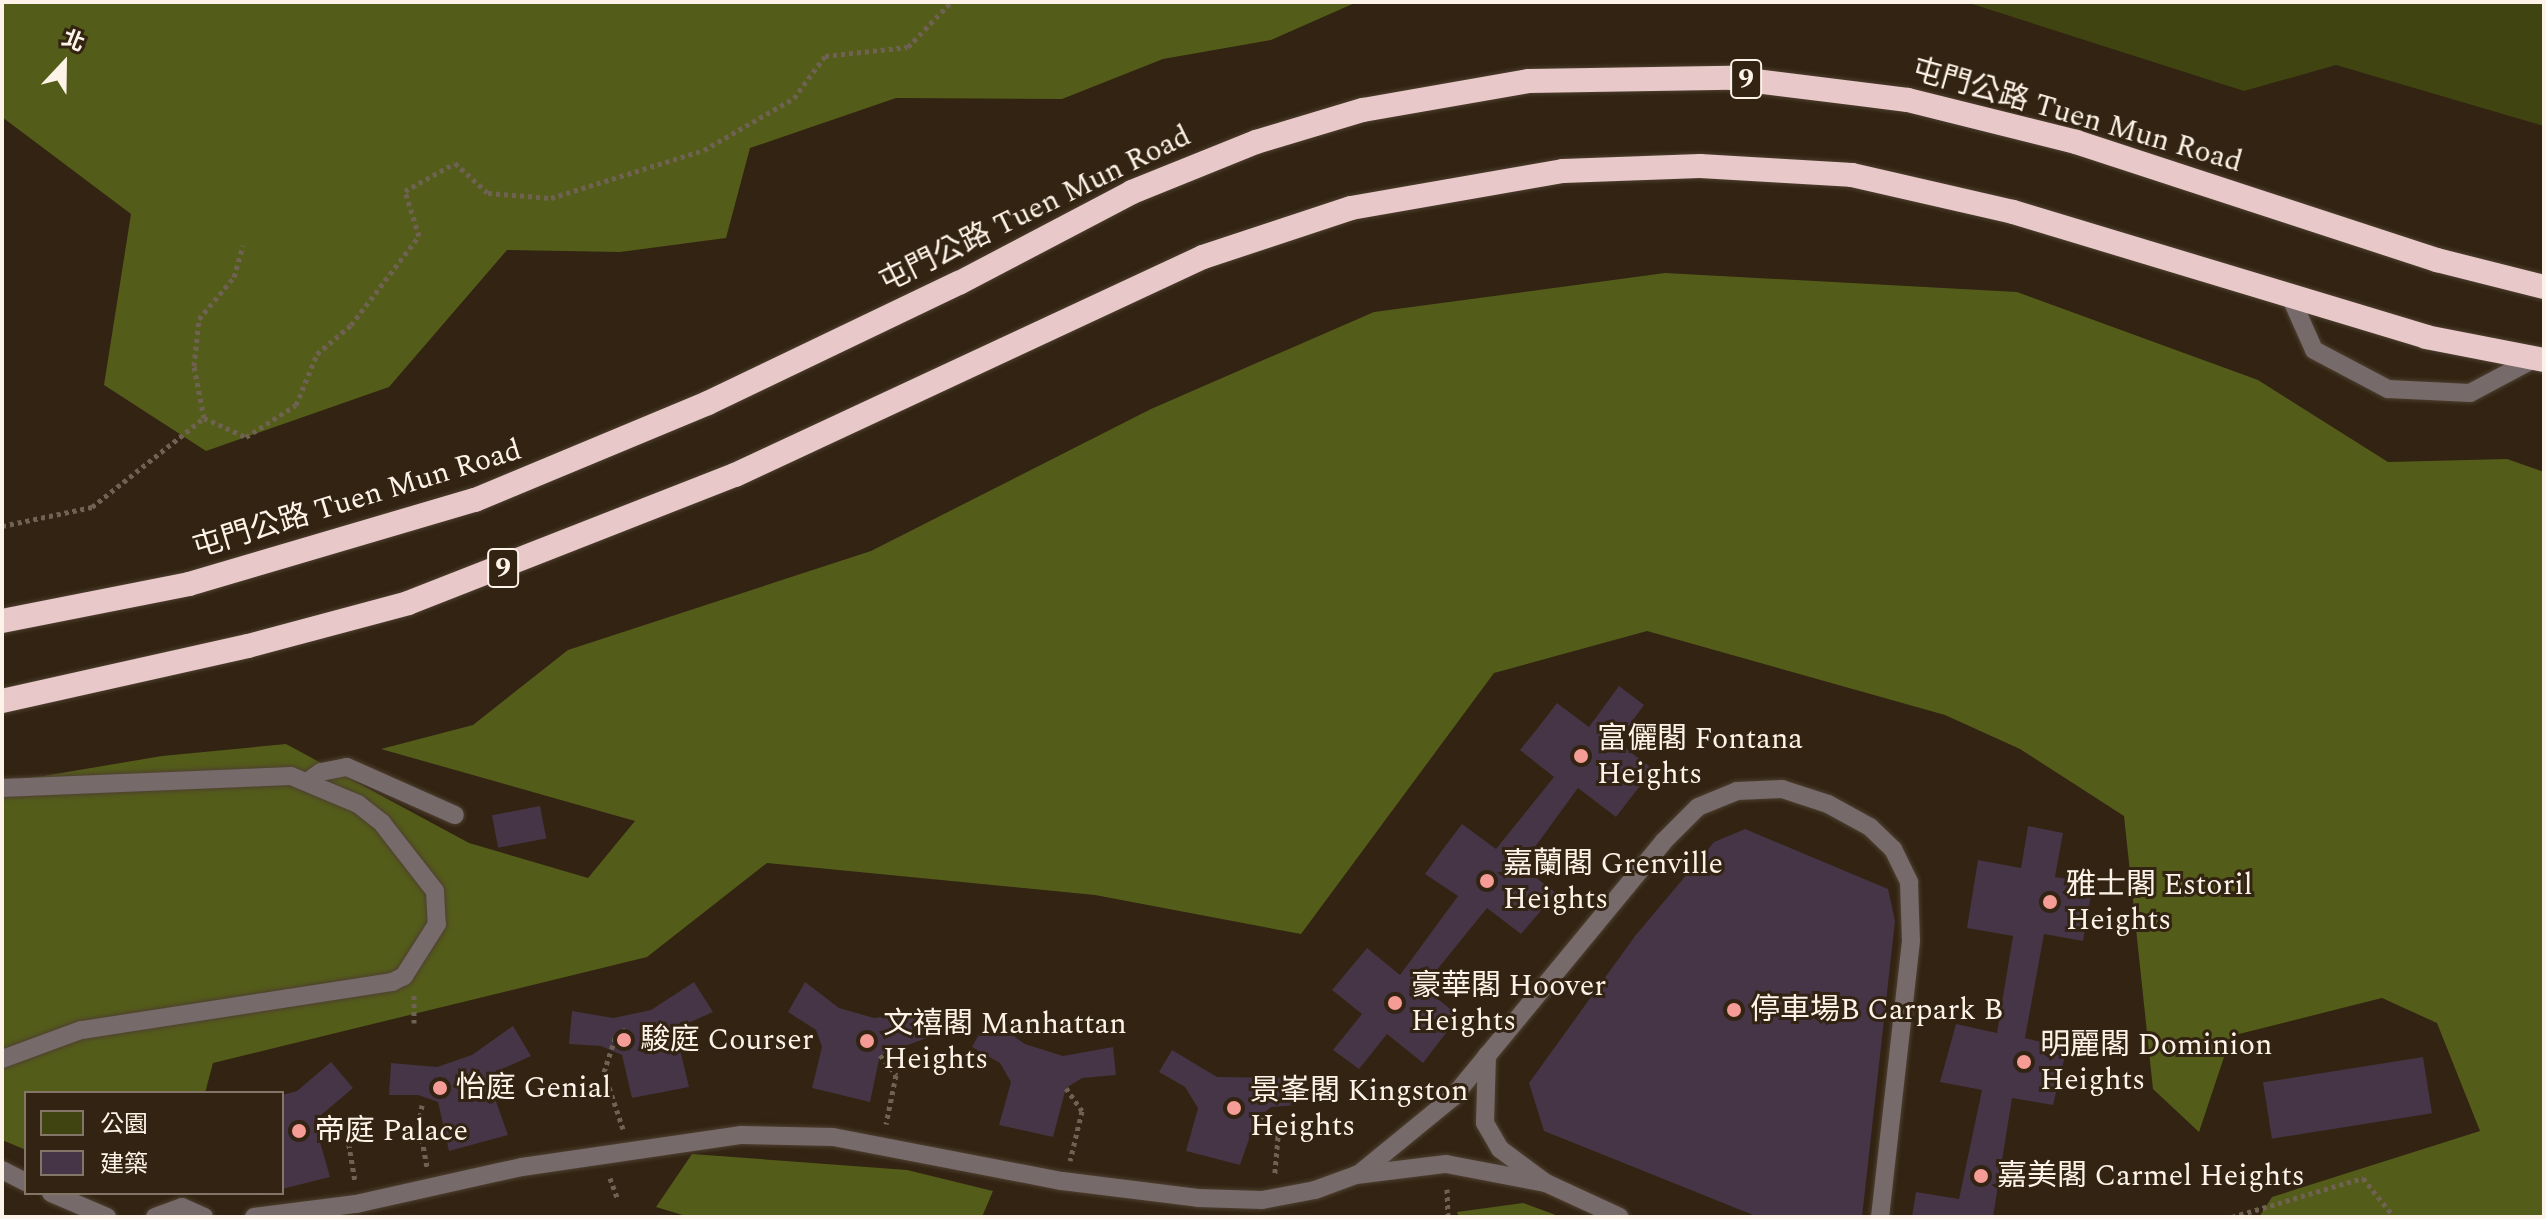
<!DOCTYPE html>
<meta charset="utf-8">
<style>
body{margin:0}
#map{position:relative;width:2546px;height:1219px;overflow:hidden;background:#322312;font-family:Spectral,"Noto Sans TC",serif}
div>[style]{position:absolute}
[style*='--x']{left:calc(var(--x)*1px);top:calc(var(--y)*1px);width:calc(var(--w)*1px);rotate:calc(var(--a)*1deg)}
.green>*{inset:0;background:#3f4411}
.forest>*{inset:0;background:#545c1a}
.building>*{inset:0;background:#453546;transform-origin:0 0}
.path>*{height:5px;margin-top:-2.5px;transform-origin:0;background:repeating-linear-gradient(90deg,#6f6252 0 4px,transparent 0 8px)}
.roads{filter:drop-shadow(0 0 2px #4e4030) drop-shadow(0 0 2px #4e4030)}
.lane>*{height:18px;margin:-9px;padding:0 9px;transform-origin:9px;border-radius:9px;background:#776a6a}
.highway>*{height:24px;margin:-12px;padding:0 12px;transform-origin:12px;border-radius:12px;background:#e8c8c8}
.dots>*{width:22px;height:22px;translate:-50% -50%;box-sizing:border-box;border:4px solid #322312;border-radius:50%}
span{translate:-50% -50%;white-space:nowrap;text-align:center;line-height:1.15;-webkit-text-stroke:6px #322312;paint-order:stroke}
.shield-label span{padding:2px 6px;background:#322312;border:2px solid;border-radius:6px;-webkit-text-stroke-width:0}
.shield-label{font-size:28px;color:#fdf3e8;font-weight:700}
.street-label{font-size:30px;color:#fdf3e8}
.poi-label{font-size:30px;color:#fdf3e8}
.left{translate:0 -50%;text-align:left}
.frame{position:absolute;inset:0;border:4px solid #fdf3e8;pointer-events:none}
.legend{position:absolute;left:24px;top:1091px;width:260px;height:104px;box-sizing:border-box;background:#322312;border:2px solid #837668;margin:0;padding:10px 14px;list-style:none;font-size:24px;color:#fdf3e8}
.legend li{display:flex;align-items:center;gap:16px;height:40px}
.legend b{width:40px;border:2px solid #837668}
.north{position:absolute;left:24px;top:24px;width:80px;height:80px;-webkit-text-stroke:6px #322312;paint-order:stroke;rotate:22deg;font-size:22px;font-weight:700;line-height:32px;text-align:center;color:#fdf3e8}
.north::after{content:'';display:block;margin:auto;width:28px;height:36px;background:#fdf3e8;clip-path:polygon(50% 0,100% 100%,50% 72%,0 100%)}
</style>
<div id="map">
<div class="green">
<div style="clip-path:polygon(1966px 2px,2544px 2px,2544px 126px,2336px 65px,2244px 91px)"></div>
</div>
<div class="forest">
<div style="clip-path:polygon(2px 2px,1357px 2px,1271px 40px,1163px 59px,1062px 99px,896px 98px,750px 148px,726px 238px,620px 252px,507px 250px,389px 387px,206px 451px,104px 385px,131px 214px,2px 117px)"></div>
<div style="clip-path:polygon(1665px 273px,2017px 292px,2258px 380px,2388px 462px,2507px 459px,2544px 472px,2544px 1217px,2259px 1217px,2272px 1197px,2480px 1131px,2437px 1023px,2382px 998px,2231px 1036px,2199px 1132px,2153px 1089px,2124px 816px,2020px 749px,1945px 715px,1647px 631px,1494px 673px,1301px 934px,1095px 895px,767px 863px,647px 957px,213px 1063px,205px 1093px,26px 1093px,26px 1150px,2px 1140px,2px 783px,162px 756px,286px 744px,469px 843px,588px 878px,635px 821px,381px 749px,473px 725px,568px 650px,871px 551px,1151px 409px,1374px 312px)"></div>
<div style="clip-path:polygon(692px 1154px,907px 1170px,993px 1191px,982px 1217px,689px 1217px,656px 1207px)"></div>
<div style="clip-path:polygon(1523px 1203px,1561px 1217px,1459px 1217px,1457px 1212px)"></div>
</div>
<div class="building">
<div style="clip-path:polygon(1619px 686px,1644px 705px,1617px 742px,1653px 769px,1616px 817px,1578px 788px,1521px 866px,1556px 893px,1521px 934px,1487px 908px,1423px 987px,1459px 1016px,1423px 1063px,1387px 1034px,1359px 1069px,1333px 1050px,1362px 1014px,1332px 990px,1367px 948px,1400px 975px,1458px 896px,1425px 874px,1446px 845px,1462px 824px,1496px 849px,1554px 777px,1520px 750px,1537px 729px,1557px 703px,1589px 727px)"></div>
<div style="left:540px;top:806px;width:33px;height:49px;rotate:79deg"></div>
<div style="clip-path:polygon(2028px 826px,2063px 833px,2055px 877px,2093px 883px,2083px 941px,2044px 934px,2025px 1038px,2067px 1048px,2053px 1105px,2012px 1098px,1993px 1217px,1912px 1217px,1916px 1192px,1959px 1199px,1982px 1090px,1940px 1082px,1956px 1024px,1997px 1033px,2013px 936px,1967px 928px,1978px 860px,2021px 868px)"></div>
<div style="clip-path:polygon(1745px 829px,1888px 889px,1895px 921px,1862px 1217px,1758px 1217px,1544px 1131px,1529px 1083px,1635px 936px,1714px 842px)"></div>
<div style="clip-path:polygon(694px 982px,713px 1012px,675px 1029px,689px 1087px,632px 1098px,622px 1055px,601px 1046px,569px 1044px,572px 1011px,613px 1018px,651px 1010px)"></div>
<div style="clip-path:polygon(805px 982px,839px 1008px,874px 1018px,923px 1011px,927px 1038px,880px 1055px,870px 1102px,812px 1088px,822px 1047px,816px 1030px,788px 1012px)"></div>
<div style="clip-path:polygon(988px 1018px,1025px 1044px,1063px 1056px,1113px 1047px,1116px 1075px,1082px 1078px,1066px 1088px,1053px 1137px,999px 1125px,1011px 1082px,1000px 1063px,972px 1047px)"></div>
<div style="clip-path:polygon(513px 1026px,531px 1056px,487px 1076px,508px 1135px,449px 1151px,438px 1102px,418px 1095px,389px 1095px,391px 1063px,437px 1067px,472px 1055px)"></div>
<div style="clip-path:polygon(1172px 1050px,1217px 1077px,1298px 1078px,1298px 1105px,1271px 1107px,1256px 1119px,1240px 1165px,1186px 1151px,1198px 1108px,1185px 1087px,1159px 1072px)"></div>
<div style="left:2423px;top:1057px;width:57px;height:162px;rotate:81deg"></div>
<div style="clip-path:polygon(331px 1062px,353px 1088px,314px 1121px,330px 1177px,282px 1189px,282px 1095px,297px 1091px)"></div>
</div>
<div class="path">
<div style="--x:204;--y:418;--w:46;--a:24.3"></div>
<div style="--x:246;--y:437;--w:59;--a:-32.6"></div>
<div style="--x:296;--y:405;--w:55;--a:-67.6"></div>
<div style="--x:317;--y:354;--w:45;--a:-40.5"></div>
<div style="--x:351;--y:325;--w:112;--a:-52.6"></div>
<div style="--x:419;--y:236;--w:47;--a:-107.3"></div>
<div style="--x:405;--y:191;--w:57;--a:-29.2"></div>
<div style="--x:455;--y:163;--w:45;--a:42.3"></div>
<div style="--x:488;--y:193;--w:63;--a:4.5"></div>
<div style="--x:551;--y:198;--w:160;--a:-17.4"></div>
<div style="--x:704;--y:150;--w:104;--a:-30"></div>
<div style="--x:794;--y:98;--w:52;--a:-53.6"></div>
<div style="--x:825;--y:56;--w:83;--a:-6.2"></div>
<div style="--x:908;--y:47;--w:62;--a:-46.3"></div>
<div style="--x:204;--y:418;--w:53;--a:-100.9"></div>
<div style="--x:194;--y:366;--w:47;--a:-83.9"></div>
<div style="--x:199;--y:319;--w:55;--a:-50.2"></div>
<div style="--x:234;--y:277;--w:33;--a:-74"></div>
<div style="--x:2;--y:526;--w:92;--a:-11.9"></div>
<div style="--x:92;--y:507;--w:143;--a:-38.5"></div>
<div style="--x:414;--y:1023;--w:28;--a:-90"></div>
<div style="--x:880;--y:1055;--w:26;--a:51"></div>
<div style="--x:896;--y:1075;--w:50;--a:101.5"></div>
<div style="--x:1066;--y:1088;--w:28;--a:55"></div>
<div style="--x:1082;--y:1111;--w:51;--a:103.5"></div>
<div style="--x:422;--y:1105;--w:18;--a:99"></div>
<div style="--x:419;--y:1123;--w:45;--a:79.7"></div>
<div style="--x:326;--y:1114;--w:24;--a:35"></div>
<div style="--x:346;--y:1128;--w:54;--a:80.4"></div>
<div style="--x:1262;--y:1115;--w:27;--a:54"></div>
<div style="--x:1278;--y:1137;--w:37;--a:95"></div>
<div style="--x:623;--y:1129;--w:60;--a:-108.4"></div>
<div style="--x:604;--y:1072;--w:38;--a:-72"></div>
<div style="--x:616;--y:1036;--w:12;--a:-35"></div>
<div style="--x:610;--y:1178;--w:23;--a:70"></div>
<div style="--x:1447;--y:1189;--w:28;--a:88"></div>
<div style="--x:2232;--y:1217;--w:137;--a:-16.6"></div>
<div style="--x:2363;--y:1178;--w:50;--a:51.5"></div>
</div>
<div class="roads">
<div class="lane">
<div style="--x:2290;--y:296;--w:59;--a:66"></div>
<div style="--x:2314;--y:350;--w:84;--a:27.8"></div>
<div style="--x:2388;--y:389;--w:82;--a:2.8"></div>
<div style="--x:2470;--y:393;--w:75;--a:-27.9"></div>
<div style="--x:307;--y:782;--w:17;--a:-36"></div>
<div style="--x:321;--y:772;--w:26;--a:-11"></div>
<div style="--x:347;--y:767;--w:118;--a:24"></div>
<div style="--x:2;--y:788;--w:289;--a:-2.4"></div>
<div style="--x:291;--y:776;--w:73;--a:22.7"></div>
<div style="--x:358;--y:804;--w:31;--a:38"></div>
<div style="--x:382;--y:823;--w:86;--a:52.1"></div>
<div style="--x:435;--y:891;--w:33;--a:87"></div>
<div style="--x:437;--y:924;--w:62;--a:122.4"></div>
<div style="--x:404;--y:976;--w:13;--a:153"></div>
<div style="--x:392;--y:982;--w:315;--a:171.2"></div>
<div style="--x:81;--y:1030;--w:84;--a:159.8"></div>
<div style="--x:1487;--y:1055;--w:68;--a:91.7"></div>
<div style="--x:1485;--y:1123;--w:30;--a:60"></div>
<div style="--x:1500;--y:1149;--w:57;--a:36.5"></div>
<div style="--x:1546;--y:1183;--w:81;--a:24.7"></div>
<div style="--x:2;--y:1170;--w:27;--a:27"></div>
<div style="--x:1359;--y:1174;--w:122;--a:-39.3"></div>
<div style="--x:1453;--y:1097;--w:330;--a:-50.5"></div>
<div style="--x:1663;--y:842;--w:49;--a:-45"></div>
<div style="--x:1698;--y:807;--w:42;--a:-22.3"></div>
<div style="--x:1737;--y:791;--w:45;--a:-2.5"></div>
<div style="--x:1782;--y:789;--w:48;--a:18.1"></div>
<div style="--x:1828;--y:804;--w:48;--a:28.7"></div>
<div style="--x:1870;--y:827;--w:32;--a:44"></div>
<div style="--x:1893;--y:849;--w:37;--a:64"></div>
<div style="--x:1909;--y:882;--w:59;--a:88.1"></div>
<div style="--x:1911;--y:941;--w:278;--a:96.4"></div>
<div style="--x:51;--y:1193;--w:61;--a:23.2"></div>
<div style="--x:155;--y:1217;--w:29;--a:-20"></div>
<div style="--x:182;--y:1207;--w:24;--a:24"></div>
<div style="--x:254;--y:1217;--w:103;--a:-7.3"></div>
<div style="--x:356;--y:1204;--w:170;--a:-12.6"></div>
<div style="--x:522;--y:1167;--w:222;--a:-8.3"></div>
<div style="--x:742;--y:1135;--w:91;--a:1.3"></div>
<div style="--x:833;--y:1137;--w:233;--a:10.9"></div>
<div style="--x:1062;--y:1181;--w:137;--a:7.1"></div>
<div style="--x:1198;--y:1198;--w:64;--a:1.8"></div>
<div style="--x:1262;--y:1200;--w:54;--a:-10.7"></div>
<div style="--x:1315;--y:1190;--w:44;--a:-20.1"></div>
<div style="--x:1356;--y:1175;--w:91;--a:-7"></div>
<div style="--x:1446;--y:1164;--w:102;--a:10.8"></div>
</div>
<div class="highway">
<div style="--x:2;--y:621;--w:191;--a:-11.2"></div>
<div style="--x:189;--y:584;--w:298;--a:-16.4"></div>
<div style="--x:475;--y:500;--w:252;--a:-22.6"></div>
<div style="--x:708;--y:403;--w:278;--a:-25.6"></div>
<div style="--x:959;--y:283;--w:195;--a:-27.7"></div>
<div style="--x:1132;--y:192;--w:134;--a:-22"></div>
<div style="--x:1256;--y:142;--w:112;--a:-16.7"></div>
<div style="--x:1363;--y:110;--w:169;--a:-9.9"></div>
<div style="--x:1529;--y:81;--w:202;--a:-0.9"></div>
<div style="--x:1731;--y:78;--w:178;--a:7.1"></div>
<div style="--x:1908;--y:100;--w:173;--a:14"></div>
<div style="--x:2076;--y:142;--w:380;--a:18.1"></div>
<div style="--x:2437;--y:260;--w:110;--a:14.2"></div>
<div style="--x:2;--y:701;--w:252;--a:-12.6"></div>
<div style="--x:248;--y:646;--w:166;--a:-15"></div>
<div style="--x:408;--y:603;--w:351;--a:-21.4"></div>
<div style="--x:735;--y:475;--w:516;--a:-24.98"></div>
<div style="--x:1203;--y:257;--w:156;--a:-18.3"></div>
<div style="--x:1351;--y:208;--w:215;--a:-9.9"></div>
<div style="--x:1563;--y:171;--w:137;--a:-2.1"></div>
<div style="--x:1700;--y:166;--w:152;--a:3.4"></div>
<div style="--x:1852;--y:175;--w:165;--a:12.9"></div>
<div style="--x:2013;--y:212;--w:432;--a:16.8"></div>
<div style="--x:2426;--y:337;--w:120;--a:11"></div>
</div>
</div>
<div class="dots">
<div style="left:1581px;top:756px;background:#f59c96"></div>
<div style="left:1487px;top:881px;background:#f59c96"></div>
<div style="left:2050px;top:902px;background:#f59c96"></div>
<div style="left:1395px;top:1003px;background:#f59c96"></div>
<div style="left:1734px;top:1010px;background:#f59c96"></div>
<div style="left:624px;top:1040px;background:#f59c96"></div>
<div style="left:867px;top:1041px;background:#f59c96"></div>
<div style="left:2024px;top:1062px;background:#f59c96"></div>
<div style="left:440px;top:1088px;background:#f59c96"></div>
<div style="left:1234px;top:1108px;background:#f59c96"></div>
<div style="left:299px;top:1131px;background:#f59c96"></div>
<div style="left:1981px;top:1176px;background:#f59c96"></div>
</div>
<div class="shield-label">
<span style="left:1746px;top:79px">9</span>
<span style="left:503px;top:568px">9</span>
</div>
<div class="street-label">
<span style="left:2077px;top:116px;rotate:16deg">屯門公路 Tuen Mun Road</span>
<span style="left:1035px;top:209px;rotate:-26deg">屯門公路 Tuen Mun Road</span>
<span style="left:357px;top:499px;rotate:-17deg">屯門公路 Tuen Mun Road</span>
</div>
<div class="poi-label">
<span class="left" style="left:1597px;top:756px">富儷閣 Fontana<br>Heights</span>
<span class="left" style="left:1503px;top:881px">嘉蘭閣 Grenville<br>Heights</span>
<span class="left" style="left:2066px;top:902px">雅士閣 Estoril<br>Heights</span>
<span class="left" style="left:1411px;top:1003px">豪華閣 Hoover<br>Heights</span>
<span class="left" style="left:1750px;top:1010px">停車場B Carpark B</span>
<span class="left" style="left:883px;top:1041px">文禧閣 Manhattan<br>Heights</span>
<span class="left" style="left:640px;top:1040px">駿庭 Courser</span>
<span class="left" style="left:2040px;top:1062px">明麗閣 Dominion<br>Heights</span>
<span class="left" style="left:456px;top:1088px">怡庭 Genial</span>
<span class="left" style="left:1250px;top:1108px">景峯閣 Kingston<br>Heights</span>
<span class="left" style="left:315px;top:1131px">帝庭 Palace</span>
<span class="left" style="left:1997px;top:1176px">嘉美閣 Carmel Heights</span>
</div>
<div class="frame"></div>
<ul class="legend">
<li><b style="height:22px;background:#3f4411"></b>公園</li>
<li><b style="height:22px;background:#453546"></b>建築</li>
</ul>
<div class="north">北</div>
</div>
